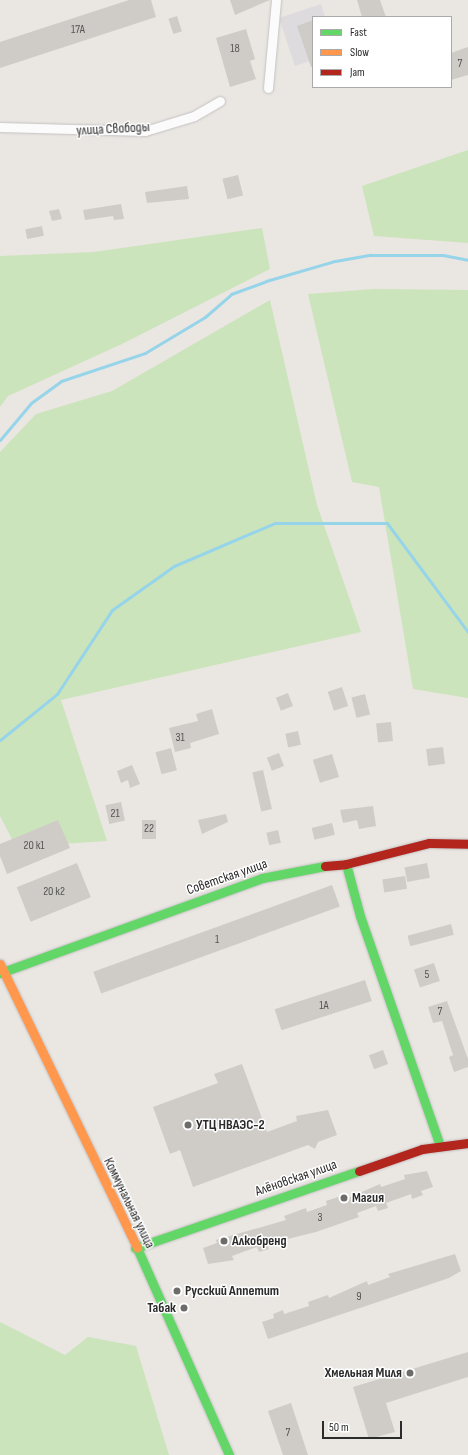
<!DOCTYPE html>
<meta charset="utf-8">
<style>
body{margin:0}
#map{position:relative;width:468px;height:1455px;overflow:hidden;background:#eae6e2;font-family:"Sofia Sans Condensed",sans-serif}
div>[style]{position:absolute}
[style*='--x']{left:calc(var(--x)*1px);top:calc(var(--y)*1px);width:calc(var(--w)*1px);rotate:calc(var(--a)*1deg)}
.industrial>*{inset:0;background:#dddbdd}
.green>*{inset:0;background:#cce4bb}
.stream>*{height:3px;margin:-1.5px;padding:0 1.5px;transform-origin:1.5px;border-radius:1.5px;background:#96d4ea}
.building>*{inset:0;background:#cfccc8;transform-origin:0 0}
.roads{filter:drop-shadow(0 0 1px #c3c2c2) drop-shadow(0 0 1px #c3c2c2)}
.street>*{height:9px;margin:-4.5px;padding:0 4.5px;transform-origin:4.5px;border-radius:4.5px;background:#fcfbfb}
.fast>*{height:9px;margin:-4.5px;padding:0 4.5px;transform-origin:4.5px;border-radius:4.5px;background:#63d668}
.slow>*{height:9px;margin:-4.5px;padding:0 4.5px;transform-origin:4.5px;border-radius:4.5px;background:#ff974d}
.jam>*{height:9px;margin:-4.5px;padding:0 4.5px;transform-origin:4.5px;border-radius:4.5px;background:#b3261e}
.dots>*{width:11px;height:11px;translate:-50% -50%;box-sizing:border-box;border:2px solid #fff;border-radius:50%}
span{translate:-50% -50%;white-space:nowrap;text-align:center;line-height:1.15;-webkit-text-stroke:3px #fff;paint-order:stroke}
.number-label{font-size:12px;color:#565554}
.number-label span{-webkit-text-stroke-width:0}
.street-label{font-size:14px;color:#2b2b2b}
.poi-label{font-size:14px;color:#2b2b2b;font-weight:700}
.left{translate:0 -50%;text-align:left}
.right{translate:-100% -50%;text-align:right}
.legend{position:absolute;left:312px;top:16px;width:140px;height:72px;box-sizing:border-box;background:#fff;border:1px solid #aaa;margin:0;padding:5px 7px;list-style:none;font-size:12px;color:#2b2b2b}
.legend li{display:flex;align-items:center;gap:8px;height:20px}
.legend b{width:20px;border:1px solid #aaa}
.scale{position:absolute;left:322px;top:1421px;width:80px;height:18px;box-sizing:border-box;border:2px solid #2b2b2b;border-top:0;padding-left:5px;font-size:12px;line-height:14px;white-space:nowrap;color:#2b2b2b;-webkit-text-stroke:3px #fff;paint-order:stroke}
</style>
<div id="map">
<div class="industrial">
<div style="clip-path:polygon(321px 4px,325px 17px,313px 17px,313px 60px,295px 66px,279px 18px)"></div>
</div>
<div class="green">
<div style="clip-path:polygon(468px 150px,468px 243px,374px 236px,362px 186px)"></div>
<div style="clip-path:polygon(262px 228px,270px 269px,122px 344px,8px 396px,0 407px,0 256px,94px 252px)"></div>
<div style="clip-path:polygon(374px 289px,468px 290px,468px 698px,413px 689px,379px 487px,352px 482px,308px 294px)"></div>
<div style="clip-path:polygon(270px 300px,317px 505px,361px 632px,61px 700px,107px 841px,16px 847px,0 816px,0 452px,36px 414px,112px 391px)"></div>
<div style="clip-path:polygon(0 1322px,65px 1355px,88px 1337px,136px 1346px,169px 1455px,0 1455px)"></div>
</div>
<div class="stream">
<div style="--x:0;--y:440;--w:48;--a:-50"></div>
<div style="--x:31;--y:403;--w:37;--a:-36"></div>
<div style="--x:61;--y:381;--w:89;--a:-18.4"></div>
<div style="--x:145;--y:353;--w:70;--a:-31"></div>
<div style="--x:205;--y:317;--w:35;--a:-41"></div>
<div style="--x:231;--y:294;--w:37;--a:-20"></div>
<div style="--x:266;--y:281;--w:72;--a:-16.2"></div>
<div style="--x:335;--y:261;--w:36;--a:-10"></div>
<div style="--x:370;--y:255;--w:73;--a:0"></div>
<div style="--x:443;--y:255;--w:25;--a:11"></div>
<div style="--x:0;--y:740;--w:73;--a:-38.9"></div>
<div style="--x:57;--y:694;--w:100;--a:-56.8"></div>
<div style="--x:112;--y:610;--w:76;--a:-35.4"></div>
<div style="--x:174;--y:566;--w:110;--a:-23.1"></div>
<div style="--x:275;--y:523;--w:112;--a:0"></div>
<div style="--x:387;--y:523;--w:136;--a:53.4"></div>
</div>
<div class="building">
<div style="clip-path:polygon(129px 0,151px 0,156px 17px,0 68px,0 42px)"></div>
<div style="clip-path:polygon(230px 0,270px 0,235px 15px)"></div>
<div style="clip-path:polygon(357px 0,380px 0,386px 17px,362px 17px)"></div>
<div style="left:177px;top:16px;width:16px;height:9px;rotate:72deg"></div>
<div style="clip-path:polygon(313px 20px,313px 67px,311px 67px,297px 26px)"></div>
<div style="clip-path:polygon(246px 29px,255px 59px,250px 61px,256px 79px,230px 87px,216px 38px)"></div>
<div style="clip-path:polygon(468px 47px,468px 75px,451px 80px,451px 53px)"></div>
<div style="left:238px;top:175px;width:21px;height:16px;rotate:76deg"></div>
<div style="clip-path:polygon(187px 186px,189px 199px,147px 203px,145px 192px)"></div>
<div style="clip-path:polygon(121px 204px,124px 219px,114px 220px,113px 216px,85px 220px,83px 210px)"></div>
<div style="clip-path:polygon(59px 209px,62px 219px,52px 221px,49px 211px)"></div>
<div style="left:42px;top:226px;width:10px;height:17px;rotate:79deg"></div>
<div style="left:342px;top:687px;width:20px;height:15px;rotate:72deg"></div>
<div style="left:288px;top:693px;width:14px;height:13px;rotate:69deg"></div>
<div style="left:365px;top:694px;width:21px;height:14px;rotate:76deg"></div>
<div style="clip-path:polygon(212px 709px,219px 734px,190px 743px,191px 748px,175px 752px,169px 728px,198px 721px,196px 714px)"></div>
<div style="left:391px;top:722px;width:19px;height:15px;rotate:84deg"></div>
<div style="left:298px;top:731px;width:14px;height:13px;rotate:78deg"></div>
<div style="left:443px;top:747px;width:17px;height:17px;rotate:83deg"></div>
<div style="left:171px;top:748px;width:23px;height:16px;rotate:75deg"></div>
<div style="left:279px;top:753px;width:14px;height:13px;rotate:69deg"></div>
<div style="left:332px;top:754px;width:24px;height:20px;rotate:73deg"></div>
<div style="clip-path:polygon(132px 765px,140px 784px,130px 788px,128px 780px,121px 783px,117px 771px)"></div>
<div style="left:263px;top:770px;width:40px;height:11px;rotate:77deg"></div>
<div style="left:121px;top:802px;width:19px;height:16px;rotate:78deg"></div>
<div style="clip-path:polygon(373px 806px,376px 826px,359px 829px,357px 820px,343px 823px,340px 810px)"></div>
<div style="clip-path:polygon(226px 814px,228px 822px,202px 834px,198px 820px)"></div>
<div style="clip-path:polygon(58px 820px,70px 848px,7px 874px,0 856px,0 844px)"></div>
<div style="left:142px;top:820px;width:14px;height:19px"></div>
<div style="left:332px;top:823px;width:12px;height:21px;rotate:76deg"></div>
<div style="left:278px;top:830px;width:13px;height:12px;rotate:77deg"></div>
<div style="left:77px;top:863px;width:37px;height:65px;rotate:68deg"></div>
<div style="left:427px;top:863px;width:15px;height:23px;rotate:79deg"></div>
<div style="left:405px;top:876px;width:13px;height:23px;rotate:81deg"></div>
<div style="left:332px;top:885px;width:23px;height:254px;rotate:70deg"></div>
<div style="left:451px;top:924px;width:11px;height:45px;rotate:75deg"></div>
<div style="left:434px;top:963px;width:19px;height:21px;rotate:72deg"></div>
<div style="left:365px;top:980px;width:22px;height:95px;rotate:72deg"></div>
<div style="clip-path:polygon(447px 1001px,468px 1059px,468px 1067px,454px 1072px,449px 1057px,453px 1055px,442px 1021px,433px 1023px,428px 1007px)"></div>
<div style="left:383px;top:1050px;width:15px;height:15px;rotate:70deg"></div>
<div style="clip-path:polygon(242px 1064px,267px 1132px,297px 1121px,296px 1116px,328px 1110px,337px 1135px,318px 1142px,315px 1149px,308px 1145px,193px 1187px,180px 1150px,170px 1154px,153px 1107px,218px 1083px,214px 1074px)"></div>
<div style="clip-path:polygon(427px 1171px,433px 1187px,421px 1191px,423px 1195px,412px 1199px,411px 1194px,386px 1203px,388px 1208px,378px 1211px,376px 1206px,357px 1213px,359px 1217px,316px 1232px,267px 1244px,269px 1249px,259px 1252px,257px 1247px,232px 1256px,234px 1260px,208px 1264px,203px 1248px,217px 1243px,216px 1240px,286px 1220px,284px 1216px,306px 1208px,307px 1212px,327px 1205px,326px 1201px,347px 1194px,348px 1198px,380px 1184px,381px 1187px,405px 1179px,404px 1175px)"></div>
<div style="clip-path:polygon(455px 1254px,461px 1271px,449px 1278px,268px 1339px,262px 1322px,274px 1318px,273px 1314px,283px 1310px,284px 1314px,309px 1306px,308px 1302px,328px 1295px,329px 1298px,367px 1281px,368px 1285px,390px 1277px,388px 1274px)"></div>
<div style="clip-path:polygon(468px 1352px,468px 1377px,386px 1403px,395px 1432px,369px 1439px,353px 1387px)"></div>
<div style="clip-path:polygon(291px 1403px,308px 1455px,283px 1455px,268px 1411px)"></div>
</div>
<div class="roads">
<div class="street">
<div style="--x:268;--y:88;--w:88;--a:-84.8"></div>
<div style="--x:0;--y:127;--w:145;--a:1.6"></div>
<div style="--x:145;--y:131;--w:51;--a:-17"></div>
<div style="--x:194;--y:116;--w:30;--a:-30"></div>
</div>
<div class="fast">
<div style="--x:346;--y:864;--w:54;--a:74.9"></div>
<div style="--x:360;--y:916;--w:244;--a:70.8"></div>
<div style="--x:0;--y:973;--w:279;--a:-19.9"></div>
<div style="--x:262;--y:878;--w:64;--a:-10.8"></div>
<div style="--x:135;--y:1248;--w:237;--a:-19"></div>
<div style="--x:137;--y:1248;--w:227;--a:66"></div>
</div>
<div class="slow">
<div style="--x:0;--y:964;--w:315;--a:64.2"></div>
</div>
<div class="jam">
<div style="--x:325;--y:866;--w:21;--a:-5"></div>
<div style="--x:346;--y:864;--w:86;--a:-14.2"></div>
<div style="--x:429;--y:843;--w:39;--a:1"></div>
<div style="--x:359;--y:1171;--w:67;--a:-19.2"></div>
<div style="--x:422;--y:1149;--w:46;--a:-7.4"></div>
</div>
</div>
<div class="dots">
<div style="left:188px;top:1125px;background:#6e6c6b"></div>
<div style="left:344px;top:1198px;background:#6e6c6b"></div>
<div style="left:224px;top:1241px;background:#6e6c6b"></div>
<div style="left:177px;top:1291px;background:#6e6c6b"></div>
<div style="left:184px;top:1308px;background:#6e6c6b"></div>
<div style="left:410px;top:1373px;background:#6e6c6b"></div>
</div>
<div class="number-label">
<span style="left:78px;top:30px">17А</span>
<span style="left:235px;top:49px">18</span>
<span style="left:460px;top:64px">7</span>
<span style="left:180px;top:738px">31</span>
<span style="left:115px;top:814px">21</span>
<span style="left:149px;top:829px">22</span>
<span style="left:34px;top:846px">20 к1</span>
<span style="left:54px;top:892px">20 к2</span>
<span style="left:217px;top:940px">1</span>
<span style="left:427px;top:975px">5</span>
<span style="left:324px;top:1006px">1А</span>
<span style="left:440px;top:1012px">7</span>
<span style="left:320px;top:1218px">3</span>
<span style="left:359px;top:1297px">9</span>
<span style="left:288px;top:1433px">7</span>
</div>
<div class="street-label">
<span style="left:113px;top:129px;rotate:-3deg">улица Свободы</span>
<span style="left:227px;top:877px;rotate:-19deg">Советская улица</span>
<span style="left:296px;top:1178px;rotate:-19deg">Алёновская улица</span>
<span style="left:129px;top:1203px;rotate:64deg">Коммунальная улица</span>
</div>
<div class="poi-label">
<span class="left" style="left:196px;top:1125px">УТЦ НВАЭС-2</span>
<span class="left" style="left:352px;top:1198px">Магия</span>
<span class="left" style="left:232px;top:1241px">Алкобренд</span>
<span class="left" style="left:185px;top:1291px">Русский Аппетит</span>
<span class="right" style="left:176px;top:1308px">Табак</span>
<span class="right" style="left:402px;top:1373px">Хмельная Миля</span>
</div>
<ul class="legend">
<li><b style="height:5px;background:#63d668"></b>Fast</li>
<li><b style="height:5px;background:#ff974d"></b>Slow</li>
<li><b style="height:5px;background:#b3261e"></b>Jam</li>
</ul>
<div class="scale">50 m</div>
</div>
